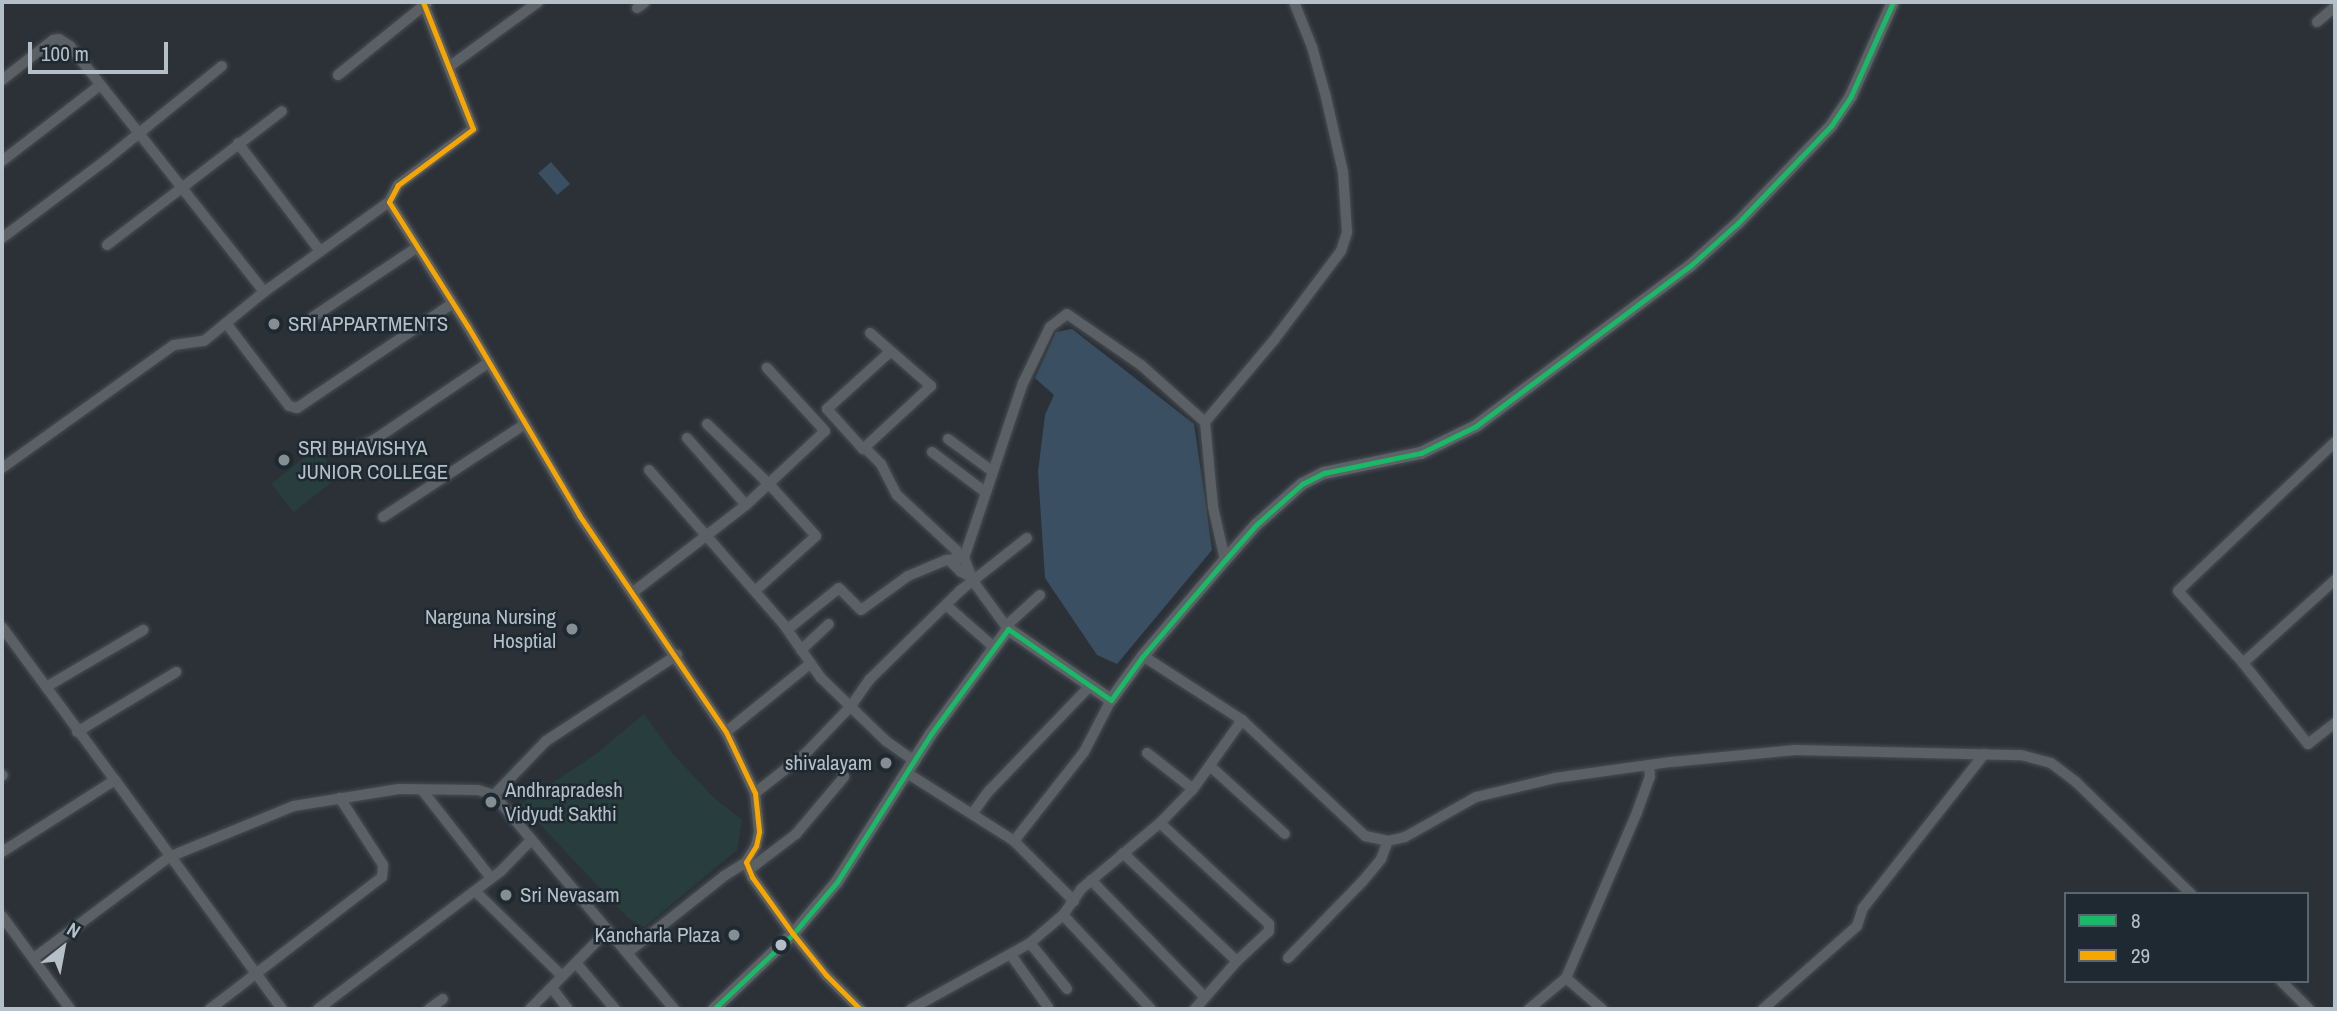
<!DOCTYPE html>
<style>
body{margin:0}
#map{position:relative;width:2337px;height:1011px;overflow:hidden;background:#2b3137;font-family:"Archivo Narrow",sans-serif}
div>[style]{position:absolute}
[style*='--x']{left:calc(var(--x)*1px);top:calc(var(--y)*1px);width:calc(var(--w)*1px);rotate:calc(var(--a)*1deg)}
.green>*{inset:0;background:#283e3e;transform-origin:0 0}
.water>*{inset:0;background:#3a4f61;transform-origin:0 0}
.roads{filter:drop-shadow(0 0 2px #484d52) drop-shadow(0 0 2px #484d52)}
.minor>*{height:10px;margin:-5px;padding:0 5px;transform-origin:5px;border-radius:5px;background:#5b6065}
.major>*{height:12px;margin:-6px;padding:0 6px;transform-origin:6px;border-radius:6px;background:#5d6267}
.bus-1>*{height:5px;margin:-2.5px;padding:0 2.5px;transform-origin:2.5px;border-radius:2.5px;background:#1ab867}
.bus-2>*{height:5px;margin:-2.5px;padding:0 2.5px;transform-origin:2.5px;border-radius:2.5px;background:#f7a600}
.dots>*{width:19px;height:19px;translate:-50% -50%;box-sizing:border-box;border:4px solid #1e2932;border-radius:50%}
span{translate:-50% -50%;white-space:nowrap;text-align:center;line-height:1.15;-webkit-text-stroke:5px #1e2932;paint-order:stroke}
.poi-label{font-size:21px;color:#b5bfc8}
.left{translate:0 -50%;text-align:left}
.right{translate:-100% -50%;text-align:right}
.frame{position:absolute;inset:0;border:4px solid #b5bfc8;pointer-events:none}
.legend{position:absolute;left:2064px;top:892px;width:245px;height:91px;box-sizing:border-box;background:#1e2932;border:2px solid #5a656e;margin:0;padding:9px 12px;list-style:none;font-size:21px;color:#b5bfc8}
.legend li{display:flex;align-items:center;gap:14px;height:35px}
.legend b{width:35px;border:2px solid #5a656e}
.north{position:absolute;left:28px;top:913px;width:70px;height:70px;-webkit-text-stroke:5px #1e2932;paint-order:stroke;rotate:31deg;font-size:19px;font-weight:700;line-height:28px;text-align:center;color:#b5bfc8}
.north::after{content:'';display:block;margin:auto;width:24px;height:32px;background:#b5bfc8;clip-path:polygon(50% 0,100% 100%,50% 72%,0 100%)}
.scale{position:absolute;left:28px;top:42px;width:140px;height:32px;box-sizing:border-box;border:4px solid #b5bfc8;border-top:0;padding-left:9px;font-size:21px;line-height:24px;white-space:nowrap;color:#b5bfc8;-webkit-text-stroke:5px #1e2932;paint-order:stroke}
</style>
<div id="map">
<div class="green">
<div style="left:317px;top:448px;width:36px;height:58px;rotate:52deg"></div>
<div style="clip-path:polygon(644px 714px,673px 754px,714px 798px,742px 820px,737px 850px,644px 927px,628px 918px,521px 804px,596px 754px)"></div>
</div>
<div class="water">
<div style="left:551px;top:162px;width:29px;height:17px;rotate:49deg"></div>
<div style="clip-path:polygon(1072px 329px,1194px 424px,1207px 513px,1212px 550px,1117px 664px,1097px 655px,1045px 578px,1038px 472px,1045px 415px,1054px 395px,1035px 378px,1056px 332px)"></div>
</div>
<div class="roads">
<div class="minor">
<div style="--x:423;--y:2;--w:136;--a:68.5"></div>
<div style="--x:473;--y:129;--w:94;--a:143.3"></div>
<div style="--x:398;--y:185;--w:19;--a:118"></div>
<div style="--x:389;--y:202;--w:148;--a:57.7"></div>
<div style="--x:468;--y:327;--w:218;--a:59.4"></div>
<div style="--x:579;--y:515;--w:262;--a:55.9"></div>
<div style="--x:726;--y:732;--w:68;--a:64.6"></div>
<div style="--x:755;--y:793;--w:39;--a:84"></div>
<div style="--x:759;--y:832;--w:14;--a:102"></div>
<div style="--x:756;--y:846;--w:19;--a:122"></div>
<div style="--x:746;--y:862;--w:16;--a:68"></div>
<div style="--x:752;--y:877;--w:70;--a:54.3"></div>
<div style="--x:793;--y:934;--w:53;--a:51.2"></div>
<div style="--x:826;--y:975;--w:48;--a:45"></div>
<div style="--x:637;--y:8;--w:10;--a:-37"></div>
<div style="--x:2317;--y:22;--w:23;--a:-40"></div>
<div style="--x:450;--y:66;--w:109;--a:-36"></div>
<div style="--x:338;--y:75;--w:114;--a:-39"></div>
<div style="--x:2;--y:80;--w:65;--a:-38.1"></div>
<div style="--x:53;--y:40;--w:6;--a:-9"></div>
<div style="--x:59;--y:39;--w:13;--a:32"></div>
<div style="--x:70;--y:46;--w:313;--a:51.7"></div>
<div style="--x:264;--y:292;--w:154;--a:-35.8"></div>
<div style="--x:238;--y:143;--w:136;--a:52.8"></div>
<div style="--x:2;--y:161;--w:123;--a:-37.7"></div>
<div style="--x:2;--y:238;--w:130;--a:-36.9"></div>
<div style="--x:106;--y:160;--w:149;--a:-39"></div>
<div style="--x:107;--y:245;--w:220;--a:-37.4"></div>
<div style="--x:313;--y:317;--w:124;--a:-33.8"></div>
<div style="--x:226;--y:323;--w:104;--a:52.8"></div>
<div style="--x:289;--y:406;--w:8;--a:14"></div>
<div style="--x:297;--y:408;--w:187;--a:-33.9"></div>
<div style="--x:870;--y:333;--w:81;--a:41"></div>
<div style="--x:931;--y:386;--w:93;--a:137.2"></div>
<div style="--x:863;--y:449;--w:54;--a:-132"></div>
<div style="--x:827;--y:409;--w:86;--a:-42.2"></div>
<div style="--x:1205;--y:422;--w:107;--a:-49.9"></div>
<div style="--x:1274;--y:340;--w:111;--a:-53"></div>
<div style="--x:1341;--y:251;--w:20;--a:-72"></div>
<div style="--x:1347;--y:232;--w:60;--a:-93.8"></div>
<div style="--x:1343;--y:172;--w:77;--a:-102.8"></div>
<div style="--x:1326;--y:97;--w:52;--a:-105.6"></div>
<div style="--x:1312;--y:47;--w:48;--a:-111.8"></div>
<div style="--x:707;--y:424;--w:86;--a:44.1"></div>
<div style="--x:769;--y:484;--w:70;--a:47.9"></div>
<div style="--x:816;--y:536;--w:82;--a:138"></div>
<div style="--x:687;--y:438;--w:89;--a:48.6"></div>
<div style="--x:948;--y:439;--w:54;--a:36"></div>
<div style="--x:2335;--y:442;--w:216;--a:136.5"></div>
<div style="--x:2178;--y:591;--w:97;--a:47.9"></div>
<div style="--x:2243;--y:663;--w:104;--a:51.3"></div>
<div style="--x:2308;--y:744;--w:34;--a:-38"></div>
<div style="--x:360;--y:446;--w:15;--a:-23"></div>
<div style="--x:374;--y:440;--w:139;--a:-34.1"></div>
<div style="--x:864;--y:447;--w:24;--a:45"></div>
<div style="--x:881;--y:464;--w:35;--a:63"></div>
<div style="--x:897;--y:495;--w:81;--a:43"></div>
<div style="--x:956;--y:550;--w:9;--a:69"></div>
<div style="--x:932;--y:452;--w:66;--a:37"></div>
<div style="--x:2;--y:468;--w:211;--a:-35.6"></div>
<div style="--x:174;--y:345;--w:30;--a:-8"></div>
<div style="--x:204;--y:341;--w:77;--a:-39.2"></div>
<div style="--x:649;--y:470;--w:206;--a:48.9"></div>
<div style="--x:784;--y:625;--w:65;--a:55.1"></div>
<div style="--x:821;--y:678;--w:91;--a:44.1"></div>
<div style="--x:886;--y:741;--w:35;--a:35"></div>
<div style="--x:383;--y:517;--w:170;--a:-33.2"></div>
<div style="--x:949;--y:560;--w:17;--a:45"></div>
<div style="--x:961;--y:572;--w:10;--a:24"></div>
<div style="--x:632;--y:593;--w:144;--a:-37.7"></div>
<div style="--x:746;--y:505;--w:108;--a:-43.1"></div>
<div style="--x:825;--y:431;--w:86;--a:-132.6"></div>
<div style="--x:946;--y:605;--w:65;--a:41.3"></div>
<div style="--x:1006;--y:626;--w:46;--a:-42.4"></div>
<div style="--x:2;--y:627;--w:190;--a:53.6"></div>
<div style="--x:788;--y:629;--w:65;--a:-38.8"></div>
<div style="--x:839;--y:588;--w:31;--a:45"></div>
<div style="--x:861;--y:610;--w:58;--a:-35.9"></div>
<div style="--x:908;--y:576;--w:41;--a:-22.8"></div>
<div style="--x:946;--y:560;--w:18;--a:-6"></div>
<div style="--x:1008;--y:629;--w:59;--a:-126.1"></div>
<div style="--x:973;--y:581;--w:25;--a:-111"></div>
<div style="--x:964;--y:558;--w:185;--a:-71.4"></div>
<div style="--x:1023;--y:383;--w:62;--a:-64.3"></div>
<div style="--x:1050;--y:327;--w:21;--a:-37"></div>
<div style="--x:1067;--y:314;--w:90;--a:34.6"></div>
<div style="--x:1141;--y:365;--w:86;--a:41.7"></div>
<div style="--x:1205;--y:422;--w:85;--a:84.6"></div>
<div style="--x:1213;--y:507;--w:54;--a:77.2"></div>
<div style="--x:801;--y:650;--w:38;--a:-43"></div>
<div style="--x:1143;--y:656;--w:118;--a:32.9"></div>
<div style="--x:1242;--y:720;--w:169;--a:43.3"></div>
<div style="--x:1365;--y:836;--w:24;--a:12"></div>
<div style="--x:1388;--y:841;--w:17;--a:-13"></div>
<div style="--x:1405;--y:837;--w:81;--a:-29.4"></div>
<div style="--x:1476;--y:797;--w:81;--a:-13.5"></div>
<div style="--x:1555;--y:778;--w:117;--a:-7.9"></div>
<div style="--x:1671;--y:762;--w:125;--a:-5.5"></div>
<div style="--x:1795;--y:750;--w:226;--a:1.3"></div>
<div style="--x:2021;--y:755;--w:31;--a:15"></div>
<div style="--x:2051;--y:763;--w:31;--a:37"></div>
<div style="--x:2076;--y:782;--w:161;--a:44.2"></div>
<div style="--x:2243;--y:663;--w:124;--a:-42.1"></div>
<div style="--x:46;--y:687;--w:113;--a:-30.4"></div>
<div style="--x:77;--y:732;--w:116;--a:-31.2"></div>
<div style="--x:726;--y:732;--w:109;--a:-39.1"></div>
<div style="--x:1147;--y:753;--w:58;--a:38"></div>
<div style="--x:1210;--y:766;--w:101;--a:42.2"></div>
<div style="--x:907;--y:773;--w:127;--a:32.4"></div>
<div style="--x:1014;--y:841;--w:85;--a:45"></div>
<div style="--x:2;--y:776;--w:1;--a:-45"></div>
<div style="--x:422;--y:790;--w:112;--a:51.9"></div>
<div style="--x:755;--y:793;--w:63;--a:-38"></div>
<div style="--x:805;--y:754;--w:66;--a:-46.2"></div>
<div style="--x:851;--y:706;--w:33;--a:-55"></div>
<div style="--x:870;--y:679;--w:127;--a:-44.4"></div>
<div style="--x:961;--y:590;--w:84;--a:-38.2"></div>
<div style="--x:494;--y:795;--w:75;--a:-46.1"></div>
<div style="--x:546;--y:741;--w:157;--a:-33.3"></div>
<div style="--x:972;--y:814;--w:29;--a:-54"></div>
<div style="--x:989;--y:791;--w:146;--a:-46.1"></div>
<div style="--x:1160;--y:823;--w:149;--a:42.8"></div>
<div style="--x:1269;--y:924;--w:7;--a:90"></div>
<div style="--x:1269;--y:931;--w:44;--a:136.8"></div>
<div style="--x:1237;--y:961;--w:64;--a:131.2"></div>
<div style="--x:1014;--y:841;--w:113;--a:-51.8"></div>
<div style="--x:1084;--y:752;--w:59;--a:-62.6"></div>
<div style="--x:2;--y:852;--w:134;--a:-32.5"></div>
<div style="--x:115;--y:780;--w:283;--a:53.9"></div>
<div style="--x:1123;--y:853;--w:157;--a:43.5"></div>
<div style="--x:750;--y:869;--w:58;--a:-37.3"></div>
<div style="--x:796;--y:834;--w:75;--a:-49.9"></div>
<div style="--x:1091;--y:880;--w:162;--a:45.8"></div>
<div style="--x:475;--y:891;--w:122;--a:44.3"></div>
<div style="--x:1063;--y:915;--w:129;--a:46.9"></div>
<div style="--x:2;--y:916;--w:115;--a:53.8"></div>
<div style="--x:1030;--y:943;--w:59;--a:51.2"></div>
<div style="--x:627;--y:953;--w:124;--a:-38.4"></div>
<div style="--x:724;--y:876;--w:26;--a:-32"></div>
<div style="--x:1011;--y:955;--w:64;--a:54.6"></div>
<div style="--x:34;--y:958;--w:169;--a:-36.8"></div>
<div style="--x:169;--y:857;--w:135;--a:-22.2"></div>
<div style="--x:294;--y:806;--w:106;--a:-9.2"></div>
<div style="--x:399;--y:789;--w:79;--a:0.7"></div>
<div style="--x:478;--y:790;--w:17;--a:17"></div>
<div style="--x:494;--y:795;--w:280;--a:49.9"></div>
<div style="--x:1288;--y:958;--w:106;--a:-45.8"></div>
<div style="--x:1362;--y:882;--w:30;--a:-50"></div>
<div style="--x:1381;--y:859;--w:19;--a:-69"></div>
<div style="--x:576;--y:963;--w:60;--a:49.7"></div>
<div style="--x:1566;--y:978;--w:48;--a:40.7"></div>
<div style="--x:2281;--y:981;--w:40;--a:45"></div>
<div style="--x:552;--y:988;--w:26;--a:53"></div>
<div style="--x:210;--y:1009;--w:217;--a:-37.5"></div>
<div style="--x:382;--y:877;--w:12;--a:-85"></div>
<div style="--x:383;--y:865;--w:80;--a:-122.7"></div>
<div style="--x:318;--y:1009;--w:228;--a:-37"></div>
<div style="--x:500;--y:872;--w:45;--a:-45.9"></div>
<div style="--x:429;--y:1009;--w:17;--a:-36"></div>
<div style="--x:530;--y:1009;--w:110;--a:-45.4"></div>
<div style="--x:911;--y:1009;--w:136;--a:-29"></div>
<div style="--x:1030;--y:943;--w:43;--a:-40.3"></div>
<div style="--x:1063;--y:915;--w:32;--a:-55"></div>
<div style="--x:1081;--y:889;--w:103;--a:-39.9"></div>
<div style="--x:1160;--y:823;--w:47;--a:-45.9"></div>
<div style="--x:1193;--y:789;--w:85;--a:-54.6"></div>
<div style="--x:1529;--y:1009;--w:48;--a:-40"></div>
<div style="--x:1566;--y:978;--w:181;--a:-66.8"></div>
<div style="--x:1637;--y:812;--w:37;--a:-70"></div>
<div style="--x:1650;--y:777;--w:12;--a:-95"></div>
<div style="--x:1763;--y:1009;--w:125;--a:-41.4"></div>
<div style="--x:1857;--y:926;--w:19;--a:-72"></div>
<div style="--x:1863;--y:908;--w:196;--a:-51.8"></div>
</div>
<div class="major">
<div style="--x:714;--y:1009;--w:109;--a:-43.5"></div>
<div style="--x:793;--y:934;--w:68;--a:-49.8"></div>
<div style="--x:837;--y:882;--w:175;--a:-57.6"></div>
<div style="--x:931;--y:734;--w:130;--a:-53.7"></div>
<div style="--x:1008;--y:629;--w:125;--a:34.6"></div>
<div style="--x:1111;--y:700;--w:54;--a:-54"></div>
<div style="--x:1143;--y:656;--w:126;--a:-49.5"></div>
<div style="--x:1225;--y:560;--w:47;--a:-48.5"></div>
<div style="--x:1256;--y:525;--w:62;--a:-41.7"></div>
<div style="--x:1302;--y:484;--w:25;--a:-27"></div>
<div style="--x:1324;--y:473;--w:99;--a:-11.7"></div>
<div style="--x:1421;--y:453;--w:61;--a:-26.1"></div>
<div style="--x:1476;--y:426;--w:267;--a:-36.8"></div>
<div style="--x:1690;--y:266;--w:64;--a:-41.9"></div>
<div style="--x:1738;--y:223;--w:134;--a:-46.2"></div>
<div style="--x:1831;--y:126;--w:36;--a:-56"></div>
<div style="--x:1851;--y:96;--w:103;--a:-65.9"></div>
</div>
</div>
<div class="bus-1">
<div style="--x:714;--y:1009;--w:109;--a:-43.5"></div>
<div style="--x:793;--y:934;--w:68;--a:-49.8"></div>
<div style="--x:837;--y:882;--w:175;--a:-57.6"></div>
<div style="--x:931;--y:734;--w:130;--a:-53.7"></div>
<div style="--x:1008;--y:629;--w:125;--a:34.6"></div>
<div style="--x:1111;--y:700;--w:54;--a:-54"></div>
<div style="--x:1143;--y:656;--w:126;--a:-49.5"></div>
<div style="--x:1225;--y:560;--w:47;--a:-48.5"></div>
<div style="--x:1256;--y:525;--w:62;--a:-41.7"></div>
<div style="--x:1302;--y:484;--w:25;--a:-27"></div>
<div style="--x:1324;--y:473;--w:99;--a:-11.7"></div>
<div style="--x:1421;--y:453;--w:61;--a:-26.1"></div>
<div style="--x:1476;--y:426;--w:267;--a:-36.8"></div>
<div style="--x:1690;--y:266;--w:64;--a:-41.9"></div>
<div style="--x:1738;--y:223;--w:134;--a:-46.2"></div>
<div style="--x:1831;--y:126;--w:36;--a:-56"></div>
<div style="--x:1851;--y:96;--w:103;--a:-65.9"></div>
</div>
<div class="bus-2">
<div style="--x:423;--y:2;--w:136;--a:68.5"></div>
<div style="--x:473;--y:129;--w:94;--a:143.3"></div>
<div style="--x:398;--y:185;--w:19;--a:118"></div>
<div style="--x:389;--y:202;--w:148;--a:57.7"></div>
<div style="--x:468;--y:327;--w:218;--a:59.4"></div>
<div style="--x:579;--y:515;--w:262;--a:55.9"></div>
<div style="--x:726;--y:732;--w:68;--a:64.6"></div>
<div style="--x:755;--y:793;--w:39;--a:84"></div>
<div style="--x:759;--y:832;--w:14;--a:102"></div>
<div style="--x:756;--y:846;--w:19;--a:122"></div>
<div style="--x:746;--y:862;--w:16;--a:68"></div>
<div style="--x:752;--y:877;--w:70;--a:54.3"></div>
<div style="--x:793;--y:934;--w:53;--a:51.2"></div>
<div style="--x:826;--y:975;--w:48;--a:45"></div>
</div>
<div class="dots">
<div style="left:274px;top:324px;background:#858d95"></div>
<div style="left:284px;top:460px;background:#858d95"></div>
<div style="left:572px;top:629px;background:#858d95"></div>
<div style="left:886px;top:763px;background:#858d95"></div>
<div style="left:491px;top:802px;background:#858d95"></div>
<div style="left:506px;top:895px;background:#858d95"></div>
<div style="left:734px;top:935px;background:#858d95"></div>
<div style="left:781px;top:945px;background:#b5bfc8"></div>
</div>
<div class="poi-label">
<span class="left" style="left:288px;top:324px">SRI APPARTMENTS</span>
<span class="left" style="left:298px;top:460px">SRI BHAVISHYA<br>JUNIOR COLLEGE</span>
<span class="right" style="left:556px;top:629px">Narguna Nursing<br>Hosptial</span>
<span class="right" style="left:872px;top:763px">shivalayam</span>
<span class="left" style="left:505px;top:802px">Andhrapradesh<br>Vidyudt Sakthi</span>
<span class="left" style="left:520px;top:895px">Sri Nevasam</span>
<span class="right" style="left:720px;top:935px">Kancharla Plaza</span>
</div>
<div class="frame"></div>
<ul class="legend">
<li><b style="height:9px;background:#1ab867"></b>8</li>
<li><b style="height:9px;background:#f7a600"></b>29</li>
</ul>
<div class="north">N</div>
<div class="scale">100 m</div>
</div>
